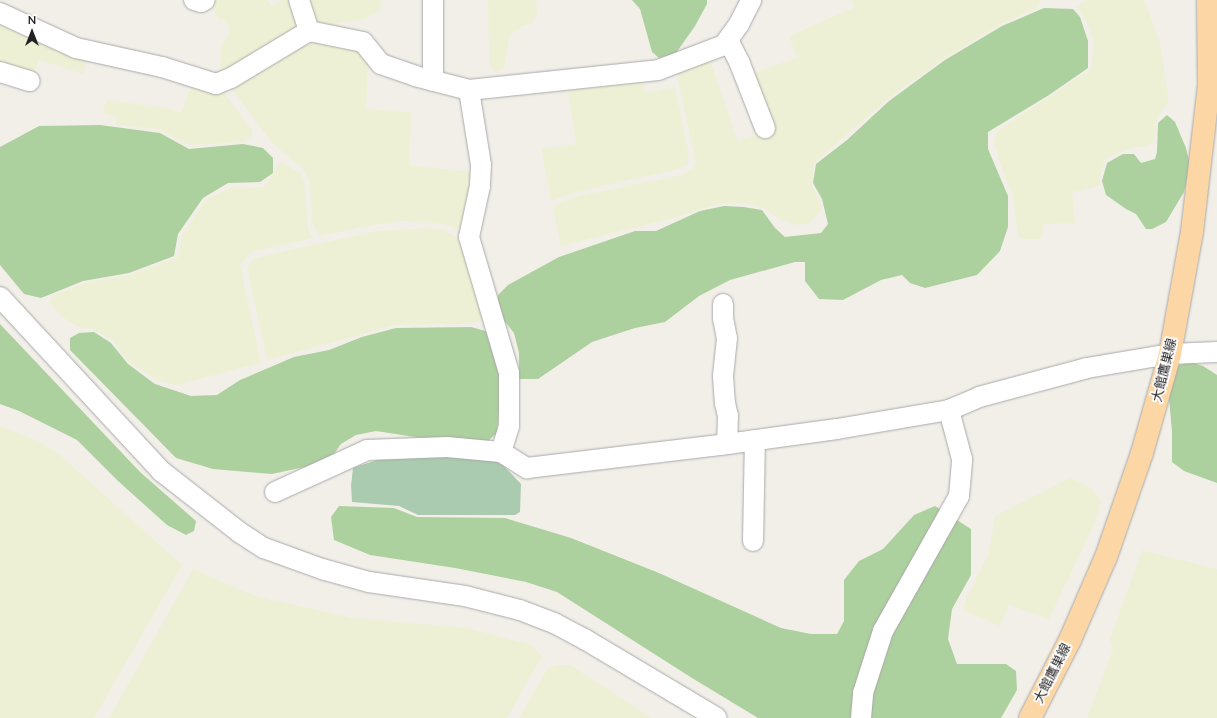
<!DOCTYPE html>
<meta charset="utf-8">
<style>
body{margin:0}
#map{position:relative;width:1217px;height:718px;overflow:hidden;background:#f2efe9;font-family:Lato,"Noto Sans JP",sans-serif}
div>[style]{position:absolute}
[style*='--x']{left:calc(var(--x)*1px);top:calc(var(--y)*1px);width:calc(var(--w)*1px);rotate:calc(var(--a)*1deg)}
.farmland>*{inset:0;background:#eef0d5}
.forest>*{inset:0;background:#add19e}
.cemetery>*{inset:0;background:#aacbaf}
.roads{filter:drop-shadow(0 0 1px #a9a9a9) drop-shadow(0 0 1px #a9a9a9)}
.minor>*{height:20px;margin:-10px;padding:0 10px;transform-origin:10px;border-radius:10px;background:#fff}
.major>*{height:22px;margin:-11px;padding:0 11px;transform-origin:11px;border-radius:11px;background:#fcd6a4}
span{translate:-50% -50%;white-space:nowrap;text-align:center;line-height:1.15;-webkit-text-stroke:3.5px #fff;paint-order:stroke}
.street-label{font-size:13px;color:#222}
.north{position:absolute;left:12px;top:12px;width:40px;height:40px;-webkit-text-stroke:3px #fff;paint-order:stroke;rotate:0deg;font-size:11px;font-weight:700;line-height:16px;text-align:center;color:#222}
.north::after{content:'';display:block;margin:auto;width:14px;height:18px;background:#222;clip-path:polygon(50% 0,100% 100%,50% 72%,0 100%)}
</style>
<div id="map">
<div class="farmland">
<div style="clip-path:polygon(216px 0,267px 0,271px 6px,282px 0,294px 0,302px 29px,220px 75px,221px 47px,230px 32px,228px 24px,224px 20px,218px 19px,210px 4px)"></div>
<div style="clip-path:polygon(304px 0,381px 0,381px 10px,365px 19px,320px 26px,312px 25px)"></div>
<div style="clip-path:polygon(488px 0,534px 0,537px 3px,537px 15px,531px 24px,522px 26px,509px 37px,504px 69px,494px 72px,489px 62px)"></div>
<div style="clip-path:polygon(852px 0,1041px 0,1037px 8px,1003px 23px,948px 56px,889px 98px,814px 163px,812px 185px,818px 197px,822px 209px,810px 223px,795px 225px,779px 219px,764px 208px,745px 203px,722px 203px,666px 220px,561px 246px,553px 208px,559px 203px,578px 196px,682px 175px,691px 170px,696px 164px,676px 70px,710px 60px,738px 141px,770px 129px,748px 74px,797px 58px,789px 36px,855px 7px)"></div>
<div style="clip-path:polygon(1086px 0,1144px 0,1160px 42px,1169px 101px,1157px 118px,1154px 143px,1145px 147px,1135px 147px,1106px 158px,1100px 176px,1100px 186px,1072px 192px,1075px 223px,1043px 224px,1043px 235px,1040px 239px,1025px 239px,1018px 237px,1013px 196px,1001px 166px,994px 142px,997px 131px,1091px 69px,1094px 42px,1086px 19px,1076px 7px)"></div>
<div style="clip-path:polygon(0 22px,87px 60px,83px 74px,39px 60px,33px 79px,0 68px)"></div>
<div style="clip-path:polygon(320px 41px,353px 45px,368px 60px,366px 109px,411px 112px,409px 165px,477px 173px,465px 229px,458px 229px,438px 223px,400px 221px,362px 227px,320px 236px,312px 223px,310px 183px,303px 169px,273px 144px,233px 91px,232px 84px,295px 49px)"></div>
<div style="clip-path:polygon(642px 77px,645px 93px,675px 87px,689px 155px,688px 164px,683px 168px,576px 192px,551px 201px,541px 149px,576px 144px,568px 93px,574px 86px)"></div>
<div style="clip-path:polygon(192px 83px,222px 90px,252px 130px,252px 136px,244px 142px,189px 145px,158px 129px,115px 125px,116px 117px,103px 113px,106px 100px,167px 108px,181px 113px)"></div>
<div style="clip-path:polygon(279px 162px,284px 163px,301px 174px,305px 186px,308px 228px,313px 238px,251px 252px,240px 265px,261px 363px,176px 385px,158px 381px,128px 361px,112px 340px,94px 329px,78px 327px,57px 313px,49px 301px,53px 296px,85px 283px,131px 275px,178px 257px,182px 235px,205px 200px,230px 188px,263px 187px,272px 177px)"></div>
<div style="clip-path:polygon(432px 228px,444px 230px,461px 240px,484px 314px,481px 321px,460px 324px,396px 325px,267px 360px,247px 268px,254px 258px,376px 231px)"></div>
<div style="clip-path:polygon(0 426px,36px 440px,59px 454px,182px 565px,94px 718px,0 718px)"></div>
<div style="clip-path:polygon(1070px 478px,1091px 488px,1101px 500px,1098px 514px,1093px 527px,1049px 619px,1009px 605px,1000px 626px,963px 610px,966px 599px,989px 553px,995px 516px)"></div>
<div style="clip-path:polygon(1142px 550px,1217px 569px,1217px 718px,1087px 718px,1113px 649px,1110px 639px)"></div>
<div style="clip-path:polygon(193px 569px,258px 597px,354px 618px,468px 628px,532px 645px,542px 656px,507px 718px,109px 718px)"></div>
<div style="clip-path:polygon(559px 665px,570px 665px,652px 718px,519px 718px,548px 668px)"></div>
</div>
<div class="forest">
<div style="clip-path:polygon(632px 0,707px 0,707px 4px,695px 26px,676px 53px,659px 58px,652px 52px,640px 9px)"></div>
<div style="clip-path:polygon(1044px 8px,1073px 9px,1080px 17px,1088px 41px,1088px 68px,1049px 95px,988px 132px,988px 149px,1008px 196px,1008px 227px,1000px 251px,977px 275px,925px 288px,910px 283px,902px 275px,881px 280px,843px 300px,819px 299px,805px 281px,805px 262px,795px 262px,730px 280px,699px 296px,665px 322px,635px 328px,592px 342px,538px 379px,519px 379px,519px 353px,514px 333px,498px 313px,498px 295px,508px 285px,559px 257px,635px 231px,656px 231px,700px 211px,724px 206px,744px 207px,762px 210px,775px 228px,785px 237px,821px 233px,828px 224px,822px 199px,813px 183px,816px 164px,847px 140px,889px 101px,945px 60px,1002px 26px)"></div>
<div style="clip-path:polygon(1167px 115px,1175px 122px,1186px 148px,1190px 165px,1184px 192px,1166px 222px,1152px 229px,1146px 229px,1136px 214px,1126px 209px,1106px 195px,1102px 181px,1107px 163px,1123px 154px,1134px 154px,1141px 163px,1155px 159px,1157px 152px,1158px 123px)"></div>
<div style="clip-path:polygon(100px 125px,160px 133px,189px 149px,243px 144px,263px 148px,273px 158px,273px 173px,260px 182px,228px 183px,203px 198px,178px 234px,174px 256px,129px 273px,83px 281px,41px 298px,24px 294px,0 265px,0 147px,39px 126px)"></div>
<div style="clip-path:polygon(0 324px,140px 472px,196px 521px,194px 531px,186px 535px,167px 525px,118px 481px,77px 440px,19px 411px,0 404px)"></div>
<div style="clip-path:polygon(471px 327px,489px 332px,502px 373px,497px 433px,488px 441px,434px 440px,376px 431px,356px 435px,341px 444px,328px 462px,272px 474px,213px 469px,176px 458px,70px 350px,70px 338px,79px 333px,94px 332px,111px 343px,128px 364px,155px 384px,191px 396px,217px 395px,240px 380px,294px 357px,329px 350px,362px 337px,396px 328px)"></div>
<div style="clip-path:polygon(1190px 362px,1203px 366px,1217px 375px,1217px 483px,1184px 471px,1172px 462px,1172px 431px,1168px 388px,1173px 367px)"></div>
<div style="clip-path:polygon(339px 506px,394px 508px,417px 517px,505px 518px,571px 538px,659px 573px,781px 628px,811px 634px,837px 634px,844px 621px,844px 580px,859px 561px,883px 549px,914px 515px,935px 506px,971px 529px,971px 575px,952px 609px,948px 639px,957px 664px,1006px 664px,1016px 671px,1017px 690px,1001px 718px,758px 718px,692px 678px,557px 592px,526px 582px,455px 568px,370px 555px,334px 540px,331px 517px)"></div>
</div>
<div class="cemetery">
<div style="clip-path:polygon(389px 456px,487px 458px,502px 464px,521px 484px,520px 512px,515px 515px,418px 515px,399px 506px,352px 502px,351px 486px,353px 468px)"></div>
</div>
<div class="roads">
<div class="minor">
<div style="--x:194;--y:0;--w:7;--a:16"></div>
<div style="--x:201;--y:2;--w:4;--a:-27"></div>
<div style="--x:299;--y:0;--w:33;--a:72"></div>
<div style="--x:309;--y:31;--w:55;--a:11.5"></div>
<div style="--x:363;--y:42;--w:28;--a:51"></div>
<div style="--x:381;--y:64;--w:36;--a:19"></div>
<div style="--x:415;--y:76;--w:56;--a:14.5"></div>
<div style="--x:469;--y:90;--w:190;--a:-6"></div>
<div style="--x:658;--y:70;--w:71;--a:-20.7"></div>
<div style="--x:724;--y:45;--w:26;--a:-54"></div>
<div style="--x:739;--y:24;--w:27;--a:-63"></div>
<div style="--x:433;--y:0;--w:81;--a:90"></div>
<div style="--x:0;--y:13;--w:84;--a:24.7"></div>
<div style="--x:76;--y:48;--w:88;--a:12.5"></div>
<div style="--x:162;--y:67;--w:57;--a:17.5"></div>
<div style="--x:216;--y:84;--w:16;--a:-22"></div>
<div style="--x:231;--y:78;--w:91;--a:-31.1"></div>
<div style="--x:728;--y:40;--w:27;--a:63"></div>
<div style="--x:740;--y:64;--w:69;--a:68.7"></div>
<div style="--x:0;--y:72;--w:31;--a:17"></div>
<div style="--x:469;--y:90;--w:76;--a:80.9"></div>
<div style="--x:481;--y:165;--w:21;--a:93"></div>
<div style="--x:480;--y:186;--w:52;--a:102.2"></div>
<div style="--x:469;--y:237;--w:142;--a:73.6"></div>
<div style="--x:509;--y:373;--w:53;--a:90"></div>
<div style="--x:509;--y:426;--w:27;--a:107"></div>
<div style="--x:0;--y:297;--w:237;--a:47.2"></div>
<div style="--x:161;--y:471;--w:99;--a:38"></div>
<div style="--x:239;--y:532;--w:30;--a:33"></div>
<div style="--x:264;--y:548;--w:62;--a:19.9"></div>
<div style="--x:322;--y:569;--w:49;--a:15.5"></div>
<div style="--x:369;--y:582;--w:97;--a:8.3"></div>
<div style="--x:465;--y:596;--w:57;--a:14.3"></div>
<div style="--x:520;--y:610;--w:36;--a:21"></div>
<div style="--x:554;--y:623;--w:36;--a:28"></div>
<div style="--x:586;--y:640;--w:152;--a:30.8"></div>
<div style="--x:723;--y:304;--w:14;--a:90"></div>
<div style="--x:723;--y:318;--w:20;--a:79"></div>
<div style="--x:727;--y:338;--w:38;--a:96"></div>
<div style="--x:723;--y:376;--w:27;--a:86"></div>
<div style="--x:725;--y:403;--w:13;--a:77"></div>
<div style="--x:728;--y:416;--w:28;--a:92"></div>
<div style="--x:275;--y:492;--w:101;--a:-24.5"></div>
<div style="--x:367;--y:450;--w:80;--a:-2.1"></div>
<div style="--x:447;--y:447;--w:54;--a:5.3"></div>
<div style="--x:501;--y:452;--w:31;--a:32"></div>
<div style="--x:527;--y:468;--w:194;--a:-6.8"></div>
<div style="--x:720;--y:445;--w:118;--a:-7.8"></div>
<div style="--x:837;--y:429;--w:114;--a:-9.6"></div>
<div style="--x:949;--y:410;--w:33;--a:-23"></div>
<div style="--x:979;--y:397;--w:112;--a:-15"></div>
<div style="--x:1087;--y:368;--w:84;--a:-9.6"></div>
<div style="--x:1170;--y:354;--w:47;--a:-2.4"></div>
<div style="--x:753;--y:541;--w:101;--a:-88.9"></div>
<div style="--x:861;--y:718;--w:25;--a:-85"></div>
<div style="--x:863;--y:693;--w:65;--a:-72.1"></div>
<div style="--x:883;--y:631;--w:155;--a:-60.6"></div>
<div style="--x:959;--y:496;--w:37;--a:-85"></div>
<div style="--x:962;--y:459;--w:51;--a:-104.9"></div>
</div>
<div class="major">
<div style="--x:1030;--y:718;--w:88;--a:-62.9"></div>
<div style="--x:1070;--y:640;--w:90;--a:-66.6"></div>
<div style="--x:1106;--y:557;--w:110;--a:-70.9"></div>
<div style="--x:1142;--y:453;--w:103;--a:-74.2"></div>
<div style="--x:1170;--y:354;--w:124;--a:-79.8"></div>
<div style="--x:1192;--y:232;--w:147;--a:-83.4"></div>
<div style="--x:1209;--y:86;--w:86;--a:-90.7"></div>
</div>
</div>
<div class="street-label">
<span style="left:1164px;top:370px;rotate:-76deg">大館鷹巣線</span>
<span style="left:1052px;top:673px;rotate:-63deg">大館鷹巣線</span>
</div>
<div class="north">N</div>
</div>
